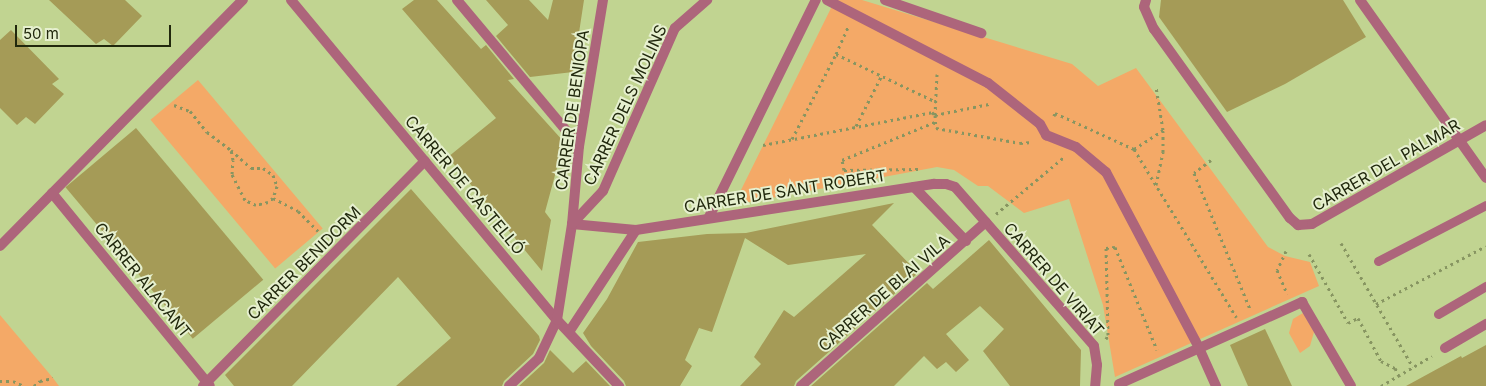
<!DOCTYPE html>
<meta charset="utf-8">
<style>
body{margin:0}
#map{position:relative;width:1486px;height:386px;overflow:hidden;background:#c1d491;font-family:Inter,sans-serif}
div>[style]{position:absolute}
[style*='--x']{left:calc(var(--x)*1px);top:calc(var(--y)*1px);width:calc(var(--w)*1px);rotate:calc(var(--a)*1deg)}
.green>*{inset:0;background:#f4a967;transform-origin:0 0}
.building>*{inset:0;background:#a59b57;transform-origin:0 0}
.path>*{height:3px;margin-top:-1.5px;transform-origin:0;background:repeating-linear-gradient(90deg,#879561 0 2.5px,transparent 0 6.5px)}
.lane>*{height:9px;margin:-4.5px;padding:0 4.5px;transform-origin:4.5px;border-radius:4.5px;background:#ad657b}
.street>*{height:10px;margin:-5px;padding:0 5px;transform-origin:5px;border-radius:5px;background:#ad657b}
span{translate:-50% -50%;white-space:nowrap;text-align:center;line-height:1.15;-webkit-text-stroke:4px #e6f0cf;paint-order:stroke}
.street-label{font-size:16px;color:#21280d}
.scale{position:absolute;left:15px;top:25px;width:156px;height:22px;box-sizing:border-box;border:2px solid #21280d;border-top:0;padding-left:6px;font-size:15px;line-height:18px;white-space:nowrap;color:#21280d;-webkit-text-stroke:4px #e6f0cf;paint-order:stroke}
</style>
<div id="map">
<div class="green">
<div style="clip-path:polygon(835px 0,862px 0,1072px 64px,1098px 86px,1136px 68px,1268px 247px,1285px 256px,1310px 262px,1319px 286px,1115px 377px,1103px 305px,1069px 199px,1024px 213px,988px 186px,978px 186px,954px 170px,937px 167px,744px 203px,740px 192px)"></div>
<div style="left:198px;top:80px;width:194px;height:62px;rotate:50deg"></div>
<div style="clip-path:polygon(1303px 313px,1314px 332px,1310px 346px,1300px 353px,1289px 333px,1293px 319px)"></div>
<div style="clip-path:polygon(0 315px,53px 378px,59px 386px,0 386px)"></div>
</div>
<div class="building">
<div style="clip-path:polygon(49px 0,125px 0,142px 16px,113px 46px,104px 39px,96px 44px)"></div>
<div style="clip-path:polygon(414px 0,437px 0,481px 49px,486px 45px,514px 79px,508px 80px,564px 142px,545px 212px,551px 220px,542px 271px,448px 157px,496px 118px,402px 9px)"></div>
<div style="clip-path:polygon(486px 0,529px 0,548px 20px,553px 0,584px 0,573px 72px,530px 77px,496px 36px,508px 25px)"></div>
<div style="clip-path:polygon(1161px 0,1343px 0,1366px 37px,1285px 84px,1227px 112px,1159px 17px)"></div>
<div style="clip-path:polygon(11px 30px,59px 79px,52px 84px,64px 94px,35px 124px,26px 117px,17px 125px,0 108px,0 40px)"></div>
<div style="left:136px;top:128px;width:198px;height:92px;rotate:50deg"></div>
<div style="clip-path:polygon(411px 189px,539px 336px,540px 340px,533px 354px,504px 381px,502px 386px,396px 386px,451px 338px,398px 277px,292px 386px,234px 386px,225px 375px)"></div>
<div style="clip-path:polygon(894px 203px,872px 225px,918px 273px,796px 381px,794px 386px,740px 386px,761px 364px,754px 357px,784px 310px,794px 317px,866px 254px,788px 265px,745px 238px,712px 332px,699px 328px,685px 360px,692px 366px,680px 386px,626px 386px,624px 381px,591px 346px,583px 333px,607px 299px,638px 242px,707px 234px,746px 233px)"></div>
<div style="clip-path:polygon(989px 240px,1081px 350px,1080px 386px,1010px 386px,983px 351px,1004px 329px,980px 306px,946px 334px,969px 360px,956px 372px,946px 362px,937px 369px,924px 356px,894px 386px,811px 386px,927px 283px,933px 289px)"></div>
<div style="clip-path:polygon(1265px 329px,1292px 386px,1248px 386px,1230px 345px)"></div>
<div style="clip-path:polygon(1486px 345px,1486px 386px,1406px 386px,1461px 356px,1462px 358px)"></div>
<div style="clip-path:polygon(550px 350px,573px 373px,586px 361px,610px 386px,519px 386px,544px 363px)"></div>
</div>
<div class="path">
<div style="--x:836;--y:54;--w:30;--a:-66"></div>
<div style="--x:937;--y:74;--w:41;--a:92.8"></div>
<div style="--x:935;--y:115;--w:55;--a:-11.5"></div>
<div style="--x:174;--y:105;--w:17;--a:21"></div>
<div style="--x:190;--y:111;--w:27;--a:51"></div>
<div style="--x:207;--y:132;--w:30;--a:37"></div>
<div style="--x:1054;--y:116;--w:3;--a:-72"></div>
<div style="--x:1055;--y:113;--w:87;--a:24.5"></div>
<div style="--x:1134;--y:149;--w:35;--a:-33"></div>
<div style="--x:1163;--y:130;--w:44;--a:-99.2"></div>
<div style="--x:856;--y:126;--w:57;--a:-63"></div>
<div style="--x:792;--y:139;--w:96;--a:-62.6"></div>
<div style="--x:836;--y:54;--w:111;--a:25.6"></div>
<div style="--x:763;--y:145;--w:172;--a:-11"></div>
<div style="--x:932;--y:112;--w:4;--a:45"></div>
<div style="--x:935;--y:115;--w:13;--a:86"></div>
<div style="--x:936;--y:128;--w:85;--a:10.1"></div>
<div style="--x:1020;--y:143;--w:12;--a:-5"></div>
<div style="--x:1134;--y:149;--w:197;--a:58.7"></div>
<div style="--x:231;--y:150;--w:27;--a:42"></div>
<div style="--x:251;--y:168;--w:12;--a:0"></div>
<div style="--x:263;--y:168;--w:12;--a:35"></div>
<div style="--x:273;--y:175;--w:12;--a:70"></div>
<div style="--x:277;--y:186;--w:13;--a:108"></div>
<div style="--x:273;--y:198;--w:6;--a:141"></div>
<div style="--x:268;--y:202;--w:12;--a:166"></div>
<div style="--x:256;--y:205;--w:12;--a:-156"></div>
<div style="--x:245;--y:200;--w:29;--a:-117"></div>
<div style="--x:232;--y:174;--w:14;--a:-86"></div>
<div style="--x:233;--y:160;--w:10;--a:-101"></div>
<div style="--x:1211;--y:160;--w:21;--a:143"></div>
<div style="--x:1194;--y:173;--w:149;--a:67.6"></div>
<div style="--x:918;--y:169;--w:74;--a:179.2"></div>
<div style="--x:844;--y:170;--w:10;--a:-101"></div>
<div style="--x:842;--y:160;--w:100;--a:-22.2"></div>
<div style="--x:1156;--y:185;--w:34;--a:-78"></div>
<div style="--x:1163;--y:152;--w:21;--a:-90"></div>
<div style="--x:273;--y:198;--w:28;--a:27"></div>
<div style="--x:298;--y:211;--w:31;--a:45"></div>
<div style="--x:996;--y:214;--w:89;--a:-40"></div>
<div style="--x:1341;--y:243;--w:143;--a:59.9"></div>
<div style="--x:1286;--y:251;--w:21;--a:115"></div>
<div style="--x:1277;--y:270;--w:26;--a:67"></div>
<div style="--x:1309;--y:254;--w:79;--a:60.5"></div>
<div style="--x:1348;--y:323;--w:11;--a:-27"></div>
<div style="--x:1358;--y:318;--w:49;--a:61.9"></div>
<div style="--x:1381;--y:361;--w:16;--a:27"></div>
<div style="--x:1395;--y:368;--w:9;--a:63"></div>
<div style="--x:1376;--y:304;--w:124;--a:-27.8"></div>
<div style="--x:1106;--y:339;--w:4;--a:-63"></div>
<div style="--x:1108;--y:335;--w:87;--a:-91.3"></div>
<div style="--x:1106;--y:248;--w:9;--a:-6"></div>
<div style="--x:1115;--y:247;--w:111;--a:67.8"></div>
<div style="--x:0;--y:381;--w:13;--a:0"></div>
<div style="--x:13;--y:381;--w:12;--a:24"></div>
<div style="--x:34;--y:386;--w:8;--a:-40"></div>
<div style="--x:40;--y:381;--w:13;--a:-13"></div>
<div style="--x:1381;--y:386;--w:59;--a:-30.5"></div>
</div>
<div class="lane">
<div style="--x:1378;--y:261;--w:122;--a:-27.4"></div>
<div style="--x:1438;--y:314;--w:56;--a:-30.3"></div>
</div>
<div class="street">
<div style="--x:291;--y:0;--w:416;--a:50.3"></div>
<div style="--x:557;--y:320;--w:91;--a:46.8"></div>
<div style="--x:457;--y:0;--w:190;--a:50.1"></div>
<div style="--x:603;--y:0;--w:148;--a:99.3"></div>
<div style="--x:579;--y:146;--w:78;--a:95.1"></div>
<div style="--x:572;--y:224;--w:64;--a:5.4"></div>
<div style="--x:636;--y:230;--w:302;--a:-8.8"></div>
<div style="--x:934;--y:184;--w:12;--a:0"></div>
<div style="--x:946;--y:184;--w:9;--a:18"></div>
<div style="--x:955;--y:187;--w:211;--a:48.8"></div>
<div style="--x:1094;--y:346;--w:19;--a:81"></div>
<div style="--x:1097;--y:365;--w:21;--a:95"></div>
<div style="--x:827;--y:0;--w:181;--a:27.3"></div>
<div style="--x:988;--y:83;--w:66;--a:38.3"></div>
<div style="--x:1040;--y:124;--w:13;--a:61"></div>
<div style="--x:1046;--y:135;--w:32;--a:22"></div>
<div style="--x:1076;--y:147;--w:39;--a:40"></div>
<div style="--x:1106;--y:172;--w:199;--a:62.1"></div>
<div style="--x:1199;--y:348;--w:42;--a:65.9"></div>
<div style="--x:885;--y:0;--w:102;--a:19"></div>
<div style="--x:1146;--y:0;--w:7;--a:106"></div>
<div style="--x:1144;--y:7;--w:24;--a:66"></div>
<div style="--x:1154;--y:29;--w:233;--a:54.3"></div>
<div style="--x:1290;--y:218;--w:11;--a:41"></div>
<div style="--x:1298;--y:225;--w:14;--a:-4"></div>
<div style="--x:1312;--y:224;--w:200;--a:-29.6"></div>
<div style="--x:1360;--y:0;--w:218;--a:54.7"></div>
<div style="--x:914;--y:187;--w:75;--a:46.1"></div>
<div style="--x:52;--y:193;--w:249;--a:50.7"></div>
<div style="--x:709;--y:217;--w:242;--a:-63.8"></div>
<div style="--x:0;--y:246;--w:346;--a:-45.4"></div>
<div style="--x:569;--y:332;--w:122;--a:-56.7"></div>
<div style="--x:1445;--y:348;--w:48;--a:-30.3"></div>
<div style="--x:1119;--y:384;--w:201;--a:-24.1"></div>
<div style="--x:1302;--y:302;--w:97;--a:59.7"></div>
<div style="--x:203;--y:386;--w:316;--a:-45.4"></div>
<div style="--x:509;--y:386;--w:41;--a:-43"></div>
<div style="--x:539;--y:358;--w:42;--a:-64.7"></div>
<div style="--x:557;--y:320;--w:97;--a:-81.1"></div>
<div style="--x:572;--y:224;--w:45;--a:-46.8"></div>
<div style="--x:603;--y:191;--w:178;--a:-66.2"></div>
<div style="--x:675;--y:28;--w:43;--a:-41.2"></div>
<div style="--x:801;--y:386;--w:247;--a:-41.6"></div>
</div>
<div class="street-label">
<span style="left:625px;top:105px;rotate:-65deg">CARRER DELS MOLINS</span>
<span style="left:572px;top:110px;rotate:-82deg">CARRER DE BENIOPA</span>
<span style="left:1386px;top:165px;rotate:-30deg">CARRER DEL PALMAR</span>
<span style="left:465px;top:185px;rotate:50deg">CARRER DE CASTELLÓ</span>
<span style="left:785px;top:191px;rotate:-9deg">CARRER DE SANT ROBERT</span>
<span style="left:304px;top:263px;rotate:-45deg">CARRER BENIDORM</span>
<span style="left:1054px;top:279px;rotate:49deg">CARRER DE VIRIAT</span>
<span style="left:143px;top:280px;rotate:51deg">CARRER ALACANT</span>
<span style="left:884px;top:293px;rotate:-41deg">CARRER DE BLAI VILA</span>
</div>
<div class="scale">50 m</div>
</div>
